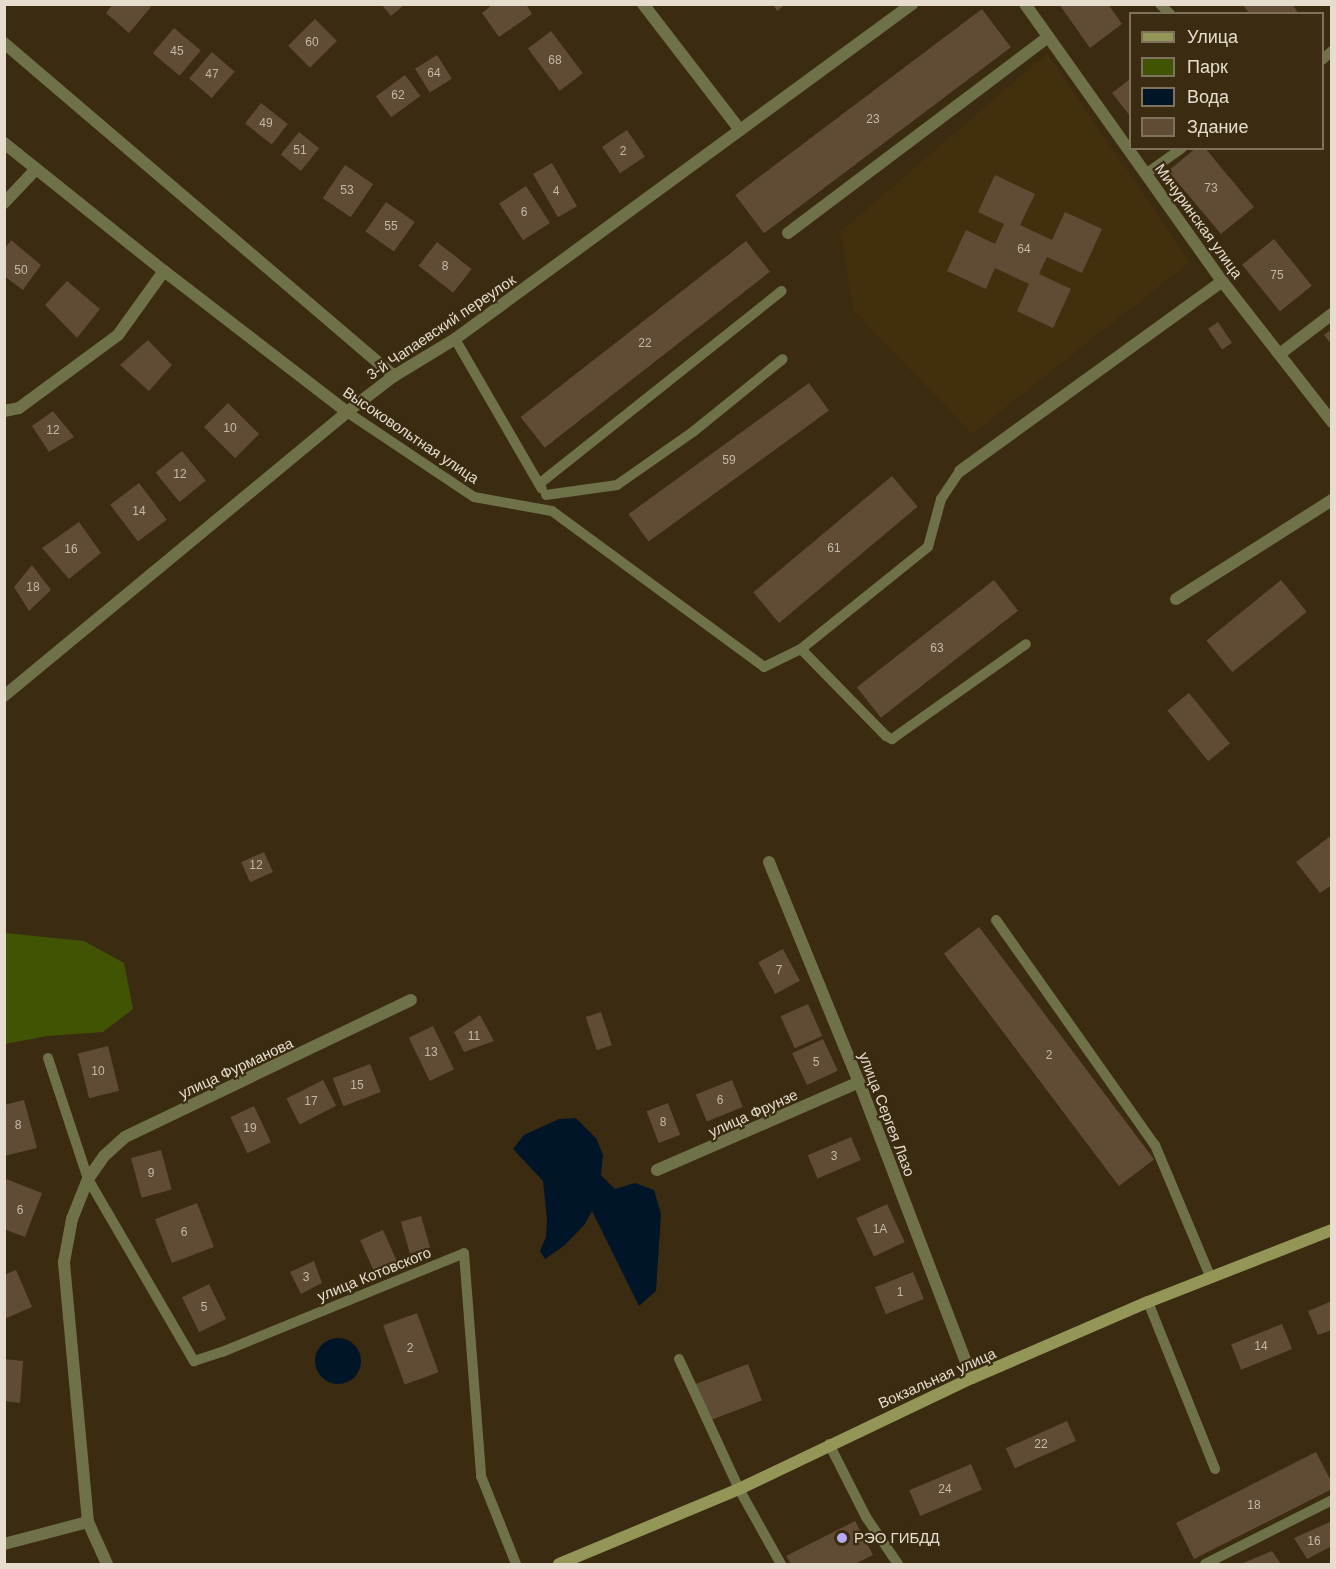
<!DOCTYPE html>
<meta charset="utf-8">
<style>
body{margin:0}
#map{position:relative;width:1336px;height:1569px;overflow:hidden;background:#3a2b11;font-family:Arial,sans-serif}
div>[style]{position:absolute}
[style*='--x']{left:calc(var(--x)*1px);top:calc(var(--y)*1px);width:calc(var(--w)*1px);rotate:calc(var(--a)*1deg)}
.built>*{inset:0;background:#422f0e}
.green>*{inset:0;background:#415403}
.water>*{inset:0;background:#001528}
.round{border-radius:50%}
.building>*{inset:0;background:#604c35;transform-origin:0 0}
.service>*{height:10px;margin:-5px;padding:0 5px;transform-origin:5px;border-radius:5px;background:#6f7149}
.minor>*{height:12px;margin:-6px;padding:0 6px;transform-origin:6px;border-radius:6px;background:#6f7149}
.secondary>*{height:12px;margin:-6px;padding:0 6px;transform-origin:6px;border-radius:6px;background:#939656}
.dots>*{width:16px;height:16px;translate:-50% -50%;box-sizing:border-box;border:3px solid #3a2b11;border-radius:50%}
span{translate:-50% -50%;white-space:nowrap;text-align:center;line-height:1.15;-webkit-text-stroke:4.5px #3a2b11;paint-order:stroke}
.number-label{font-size:12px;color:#c4b9a8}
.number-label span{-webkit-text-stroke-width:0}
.street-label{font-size:15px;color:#e6ddce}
.poi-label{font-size:15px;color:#e6ddce}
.left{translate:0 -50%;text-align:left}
.frame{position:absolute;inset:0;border:6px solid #e6ddce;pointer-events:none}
.legend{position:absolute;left:1129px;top:12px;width:195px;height:138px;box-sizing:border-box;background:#3a2b11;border:2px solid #7f725d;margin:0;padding:8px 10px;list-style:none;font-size:18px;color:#e6ddce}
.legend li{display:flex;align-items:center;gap:12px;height:30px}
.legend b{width:30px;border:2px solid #7f725d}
</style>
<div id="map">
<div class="built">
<div style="clip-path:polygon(1047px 53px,1190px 262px,972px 434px,853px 310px,841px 231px)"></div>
</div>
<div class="green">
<div style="clip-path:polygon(5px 933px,84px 941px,124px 963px,133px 1009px,103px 1032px,47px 1036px,5px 1044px)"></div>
</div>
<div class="water">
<div style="clip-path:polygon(576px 1118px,596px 1138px,603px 1155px,601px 1175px,615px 1189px,635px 1183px,654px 1190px,661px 1214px,656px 1291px,639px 1306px,592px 1211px,585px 1224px,565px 1245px,545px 1259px,540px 1251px,546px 1237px,547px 1219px,543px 1181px,513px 1149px,524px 1135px,559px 1119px)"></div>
<div class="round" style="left:315px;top:1338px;width:46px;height:46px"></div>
</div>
<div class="building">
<div style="clip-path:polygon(113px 4px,148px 4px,151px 7px,129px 33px,106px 13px)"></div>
<div style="clip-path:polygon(381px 4px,405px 4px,391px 16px)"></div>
<div style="clip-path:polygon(493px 4px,526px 4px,532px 14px,499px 37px,482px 13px)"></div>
<div style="clip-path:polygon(773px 4px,786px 4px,777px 11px)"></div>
<div style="clip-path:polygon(1059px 4px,1108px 4px,1122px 24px,1090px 48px)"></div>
<div style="clip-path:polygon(1242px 4px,1292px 4px,1299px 14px,1250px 14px)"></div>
<div style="left:982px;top:9px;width:48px;height:309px;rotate:53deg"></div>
<div style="left:315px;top:19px;width:31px;height:38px;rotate:45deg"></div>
<div style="left:174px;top:28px;width:35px;height:33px;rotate:40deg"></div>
<div style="left:551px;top:31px;width:53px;height:29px;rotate:53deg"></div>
<div style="left:212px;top:52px;width:30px;height:35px;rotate:41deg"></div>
<div style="left:437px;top:55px;width:28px;height:26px;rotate:58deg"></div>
<div style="left:405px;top:75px;width:26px;height:36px;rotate:54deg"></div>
<div style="clip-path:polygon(1130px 79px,1130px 116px,1112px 93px)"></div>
<div style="left:261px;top:103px;width:34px;height:26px;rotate:38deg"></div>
<div style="left:627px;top:130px;width:32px;height:30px;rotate:56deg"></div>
<div style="left:299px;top:132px;width:26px;height:29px;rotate:39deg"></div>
<div style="clip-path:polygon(1196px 148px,1205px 148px,1254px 207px,1221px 234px,1168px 171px)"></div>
<div style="left:552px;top:163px;width:50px;height:22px;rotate:60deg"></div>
<div style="left:345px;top:165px;width:34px;height:40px;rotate:34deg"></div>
<div style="clip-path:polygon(995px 175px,1035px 194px,1020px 225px,1052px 240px,1065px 212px,1102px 229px,1082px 273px,1047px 257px,1039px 274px,1071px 289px,1053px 328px,1017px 311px,1029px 284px,995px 268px,986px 289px,947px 271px,966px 230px,995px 244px,1004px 224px,978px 212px)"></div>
<div style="left:526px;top:186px;width:44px;height:32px;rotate:57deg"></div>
<div style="left:386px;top:202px;width:35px;height:36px;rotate:35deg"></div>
<div style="left:1274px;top:239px;width:60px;height:41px;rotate:51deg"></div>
<div style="clip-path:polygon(11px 240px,41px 265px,23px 290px,4px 276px,4px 250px)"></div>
<div style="left:746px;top:241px;width:39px;height:286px;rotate:52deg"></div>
<div style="left:437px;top:242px;width:44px;height:30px;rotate:38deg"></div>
<div style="clip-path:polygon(67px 281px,100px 309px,77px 338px,45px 305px)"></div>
<div style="left:1218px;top:322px;width:25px;height:12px;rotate:56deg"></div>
<div style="clip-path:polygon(1332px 329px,1332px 345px,1324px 335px)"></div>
<div style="clip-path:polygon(148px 340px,172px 365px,149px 391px,120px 365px)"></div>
<div style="left:809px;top:383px;width:34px;height:223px;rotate:54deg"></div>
<div style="left:228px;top:403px;width:44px;height:34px;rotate:45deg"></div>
<div style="clip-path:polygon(53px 411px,74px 437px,49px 452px,32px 426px)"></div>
<div style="left:182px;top:451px;width:38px;height:34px;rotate:51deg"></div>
<div style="left:892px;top:476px;width:40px;height:181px;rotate:50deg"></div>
<div style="left:139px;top:483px;width:46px;height:36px;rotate:53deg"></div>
<div style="clip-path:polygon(79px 522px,101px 553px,69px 579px,42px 548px)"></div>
<div style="clip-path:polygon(32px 565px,51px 590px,29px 611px,14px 587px)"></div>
<div style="left:994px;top:580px;width:39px;height:174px;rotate:52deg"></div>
<div style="left:1281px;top:580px;width:41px;height:96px;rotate:51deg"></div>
<div style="left:1189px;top:693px;width:65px;height:28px;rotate:51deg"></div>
<div style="clip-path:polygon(1332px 835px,1332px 885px,1320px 893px,1296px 862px)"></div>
<div style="left:264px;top:852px;width:22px;height:25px;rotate:66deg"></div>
<div style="left:979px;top:927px;width:291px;height:44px;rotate:53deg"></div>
<div style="left:783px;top:949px;width:36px;height:28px;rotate:62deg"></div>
<div style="left:808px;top:1004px;width:35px;height:30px;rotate:66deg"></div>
<div style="left:601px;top:1012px;width:35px;height:16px;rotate:72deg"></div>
<div style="clip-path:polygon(480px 1015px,494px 1041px,464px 1052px,454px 1032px)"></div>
<div style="left:433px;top:1026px;width:48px;height:27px;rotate:64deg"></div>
<div style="left:823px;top:1039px;width:35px;height:34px;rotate:65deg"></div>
<div style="left:108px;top:1046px;width:46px;height:31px;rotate:76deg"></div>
<div style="left:370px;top:1064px;width:30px;height:40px;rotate:69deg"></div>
<div style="left:323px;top:1080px;width:29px;height:41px;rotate:63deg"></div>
<div style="left:732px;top:1080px;width:29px;height:39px;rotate:68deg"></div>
<div style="clip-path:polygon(24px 1100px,37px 1148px,4px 1156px,4px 1105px)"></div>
<div style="left:668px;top:1103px;width:34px;height:23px;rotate:69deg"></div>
<div style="left:254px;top:1106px;width:40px;height:26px;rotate:65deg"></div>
<div style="left:851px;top:1137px;width:25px;height:47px;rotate:67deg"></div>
<div style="left:161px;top:1150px;width:41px;height:31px;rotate:75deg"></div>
<div style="clip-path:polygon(6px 1179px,42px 1193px,25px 1237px,4px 1229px)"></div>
<div style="left:197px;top:1203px;width:47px;height:45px;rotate:69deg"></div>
<div style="left:887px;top:1204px;width:42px;height:34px;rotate:65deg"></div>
<div style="left:421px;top:1216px;width:33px;height:21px;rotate:74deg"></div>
<div style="left:383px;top:1230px;width:36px;height:25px;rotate:66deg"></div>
<div style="clip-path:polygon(314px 1261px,322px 1283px,301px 1294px,290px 1272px)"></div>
<div style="clip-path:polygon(16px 1270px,32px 1307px,4px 1319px,4px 1275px)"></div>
<div style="left:913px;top:1272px;width:29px;height:41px;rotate:68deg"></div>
<div style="left:209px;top:1284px;width:39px;height:30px;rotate:64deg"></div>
<div style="clip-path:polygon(1332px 1301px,1332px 1330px,1318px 1335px,1308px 1311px)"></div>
<div style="left:417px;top:1313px;width:63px;height:36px;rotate:70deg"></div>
<div style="left:1282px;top:1324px;width:27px;height:55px;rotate:68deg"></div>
<div style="clip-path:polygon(4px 1359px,23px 1361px,20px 1403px,4px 1401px)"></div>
<div style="left:748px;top:1364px;width:39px;height:56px;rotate:69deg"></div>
<div style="left:1067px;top:1421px;width:22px;height:67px;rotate:66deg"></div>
<div style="clip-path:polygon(1316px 1452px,1332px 1483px,1332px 1489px,1194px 1559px,1176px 1523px)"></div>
<div style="left:971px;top:1464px;width:28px;height:67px;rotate:67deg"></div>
<div style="clip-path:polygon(855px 1521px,873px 1555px,855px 1564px,791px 1564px,786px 1556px)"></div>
<div style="clip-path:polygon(1332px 1521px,1332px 1546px,1307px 1559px,1294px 1538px)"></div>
<div style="clip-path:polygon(1272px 1551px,1281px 1564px,1241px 1564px)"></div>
</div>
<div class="service">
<div style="--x:1160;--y:4;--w:14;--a:45"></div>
<div style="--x:1322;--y:60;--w:13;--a:-42"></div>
<div style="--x:1147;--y:173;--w:43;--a:-35.5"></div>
<div style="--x:455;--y:339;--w:173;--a:59.9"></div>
<div style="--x:347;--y:412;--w:153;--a:33.8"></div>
<div style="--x:474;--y:497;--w:79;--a:10.2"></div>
<div style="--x:552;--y:511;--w:263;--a:36.3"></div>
<div style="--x:764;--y:667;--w:41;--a:-25.9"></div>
<div style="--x:801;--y:649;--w:163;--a:-38.8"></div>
<div style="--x:928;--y:547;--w:50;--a:-74.8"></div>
<div style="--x:941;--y:499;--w:34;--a:-56"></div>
<div style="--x:539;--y:484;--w:310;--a:-38.5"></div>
<div style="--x:546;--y:495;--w:72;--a:-8"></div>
<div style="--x:617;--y:485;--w:94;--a:-35"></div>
<div style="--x:694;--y:431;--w:114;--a:-39"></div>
<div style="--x:801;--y:649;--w:122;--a:45.7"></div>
<div style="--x:886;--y:736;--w:7;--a:27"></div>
<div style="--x:892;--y:739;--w:164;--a:-35.3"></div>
<div style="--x:996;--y:920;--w:276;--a:54.8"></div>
<div style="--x:1155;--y:1145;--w:142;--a:67.2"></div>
<div style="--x:48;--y:1058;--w:127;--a:71.7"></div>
<div style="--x:88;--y:1179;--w:211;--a:59.8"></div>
<div style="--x:194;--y:1361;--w:29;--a:-18"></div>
<div style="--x:222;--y:1352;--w:261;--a:-22.2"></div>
<div style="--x:464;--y:1253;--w:224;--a:85.6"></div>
<div style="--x:481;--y:1476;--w:95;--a:68.3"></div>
<div style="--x:1148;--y:1302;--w:180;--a:68.1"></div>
<div style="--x:679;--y:1359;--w:143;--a:65.2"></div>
<div style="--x:739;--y:1489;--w:86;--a:60.8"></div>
<div style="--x:829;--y:1444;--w:82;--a:63.1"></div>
<div style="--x:866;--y:1517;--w:57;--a:55.8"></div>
<div style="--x:1205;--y:1564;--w:142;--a:-26.7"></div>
</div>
<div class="minor">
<div style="--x:643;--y:4;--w:159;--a:52.4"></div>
<div style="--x:1025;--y:4;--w:340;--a:54.6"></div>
<div style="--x:1222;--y:281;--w:179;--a:52"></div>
<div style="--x:4;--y:43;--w:513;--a:40.49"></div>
<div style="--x:4;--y:143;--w:205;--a:38.7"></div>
<div style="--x:164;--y:271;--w:231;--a:37.6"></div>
<div style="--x:4;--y:203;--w:47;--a:-46.7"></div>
<div style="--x:788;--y:233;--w:326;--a:-37"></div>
<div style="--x:1281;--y:353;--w:64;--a:-37.4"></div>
<div style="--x:4;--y:411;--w:15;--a:-11"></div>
<div style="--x:19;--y:408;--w:123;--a:-36.4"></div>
<div style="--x:118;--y:335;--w:79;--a:-54.3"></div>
<div style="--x:960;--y:471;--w:324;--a:-35.9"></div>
<div style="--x:1176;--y:599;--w:185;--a:-32.4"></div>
<div style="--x:4;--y:696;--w:445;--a:-39.6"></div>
<div style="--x:347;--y:412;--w:59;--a:-37.5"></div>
<div style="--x:394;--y:376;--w:71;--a:-31.2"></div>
<div style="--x:455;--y:339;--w:567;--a:-36.24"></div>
<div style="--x:769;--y:862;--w:238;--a:67.8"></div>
<div style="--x:859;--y:1082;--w:317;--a:69.1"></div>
<div style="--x:657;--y:1170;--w:220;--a:-23.5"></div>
<div style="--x:4;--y:1544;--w:87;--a:-14.7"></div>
<div style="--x:107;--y:1564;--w:46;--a:-114.3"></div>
<div style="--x:88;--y:1522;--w:261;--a:-95.3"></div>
<div style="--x:64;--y:1262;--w:44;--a:-79.5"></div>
<div style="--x:72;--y:1219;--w:43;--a:-68.2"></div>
<div style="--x:88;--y:1179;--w:28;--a:-55"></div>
<div style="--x:104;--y:1156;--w:28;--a:-42"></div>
<div style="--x:125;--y:1137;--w:317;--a:-25.6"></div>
</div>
<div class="secondary">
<div style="--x:559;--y:1564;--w:195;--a:-22.6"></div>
<div style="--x:739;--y:1489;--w:258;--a:-25.5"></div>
<div style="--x:972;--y:1378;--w:192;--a:-23.4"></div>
<div style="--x:1148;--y:1302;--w:198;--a:-21.4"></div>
</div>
<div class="dots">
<div style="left:842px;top:1538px;background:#b7abf8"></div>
</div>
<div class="number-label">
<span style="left:312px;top:43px">60</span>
<span style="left:177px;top:52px">45</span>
<span style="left:555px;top:61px">68</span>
<span style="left:434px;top:74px">64</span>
<span style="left:212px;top:75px">47</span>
<span style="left:398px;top:96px">62</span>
<span style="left:873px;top:120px">23</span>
<span style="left:266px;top:124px">49</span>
<span style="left:300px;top:151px">51</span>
<span style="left:623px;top:152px">2</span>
<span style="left:1211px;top:189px">73</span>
<span style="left:347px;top:191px">53</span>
<span style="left:556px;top:192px">4</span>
<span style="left:524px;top:213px">6</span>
<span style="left:391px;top:227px">55</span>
<span style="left:1024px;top:250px">64</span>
<span style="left:445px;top:267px">8</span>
<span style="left:21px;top:271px">50</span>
<span style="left:1277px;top:276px">75</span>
<span style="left:645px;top:344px">22</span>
<span style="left:230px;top:429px">10</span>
<span style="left:53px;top:431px">12</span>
<span style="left:729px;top:461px">59</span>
<span style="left:180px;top:475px">12</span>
<span style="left:139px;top:512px">14</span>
<span style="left:834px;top:549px">61</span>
<span style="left:71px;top:550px">16</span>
<span style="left:33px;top:588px">18</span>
<span style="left:937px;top:649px">63</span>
<span style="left:256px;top:866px">12</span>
<span style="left:779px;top:971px">7</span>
<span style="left:474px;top:1037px">11</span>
<span style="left:431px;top:1053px">13</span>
<span style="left:1049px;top:1056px">2</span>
<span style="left:816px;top:1063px">5</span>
<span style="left:98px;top:1072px">10</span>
<span style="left:357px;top:1086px">15</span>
<span style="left:720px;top:1101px">6</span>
<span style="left:311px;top:1102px">17</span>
<span style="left:663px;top:1123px">8</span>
<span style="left:18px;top:1126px">8</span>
<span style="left:250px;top:1129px">19</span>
<span style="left:834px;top:1157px">3</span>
<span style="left:151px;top:1174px">9</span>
<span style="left:20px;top:1211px">6</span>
<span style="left:880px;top:1230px">1А</span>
<span style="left:184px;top:1233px">6</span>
<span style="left:306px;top:1278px">3</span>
<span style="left:900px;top:1293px">1</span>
<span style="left:204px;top:1308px">5</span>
<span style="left:1261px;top:1347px">14</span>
<span style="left:410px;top:1349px">2</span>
<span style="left:1041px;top:1445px">22</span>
<span style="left:945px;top:1490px">24</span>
<span style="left:1254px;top:1506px">18</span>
<span style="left:1314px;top:1542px">16</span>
</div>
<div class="street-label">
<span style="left:1199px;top:221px;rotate:54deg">Мичуринская улица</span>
<span style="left:441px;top:327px;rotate:-34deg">3-й Чапаевский переулок</span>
<span style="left:411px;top:435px;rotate:34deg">Высоковольтная улица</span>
<span style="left:236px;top:1068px;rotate:-25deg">улица Фурманова</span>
<span style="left:753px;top:1113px;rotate:-24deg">улица Фрунзе</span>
<span style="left:887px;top:1114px;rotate:69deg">улица Сергея Лазо</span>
<span style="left:374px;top:1274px;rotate:-22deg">улица Котовского</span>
<span style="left:937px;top:1378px;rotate:-24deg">Вокзальная улица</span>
</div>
<div class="poi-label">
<span class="left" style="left:854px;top:1538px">РЭО ГИБДД</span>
</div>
<div class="frame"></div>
<ul class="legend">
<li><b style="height:8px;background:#939656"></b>Улица</li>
<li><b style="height:16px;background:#415403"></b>Парк</li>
<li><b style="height:16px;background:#001528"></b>Вода</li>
<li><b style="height:16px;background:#604c35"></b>Здание</li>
</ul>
</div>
